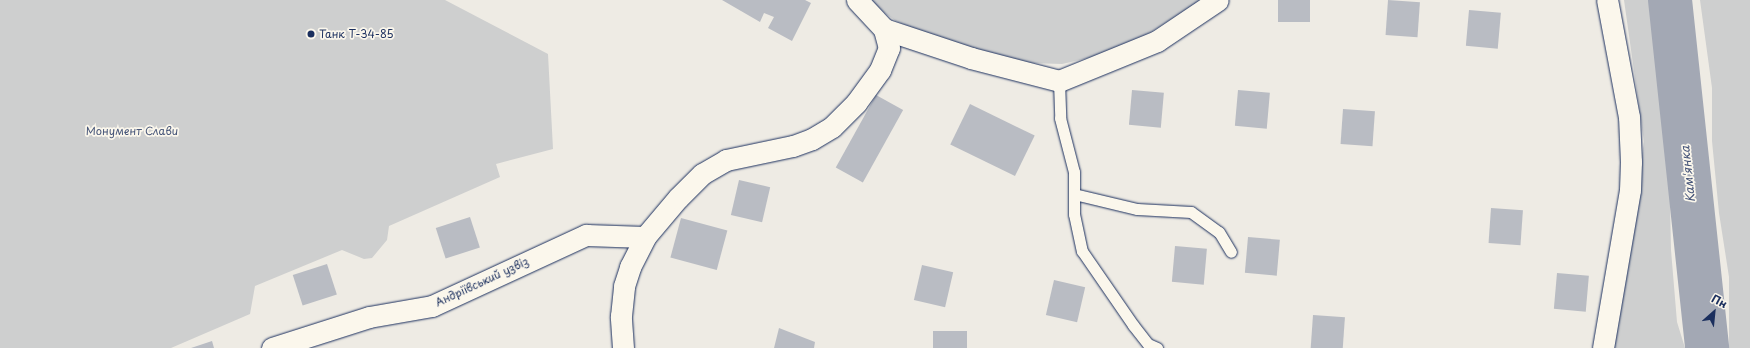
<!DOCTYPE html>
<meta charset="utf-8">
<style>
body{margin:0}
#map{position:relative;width:1750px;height:348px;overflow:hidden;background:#eeebe4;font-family:"Playpen Sans",sans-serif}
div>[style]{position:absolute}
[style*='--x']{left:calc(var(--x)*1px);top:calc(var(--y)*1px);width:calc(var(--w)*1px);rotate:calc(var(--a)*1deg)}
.green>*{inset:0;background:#cecfcf}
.river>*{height:44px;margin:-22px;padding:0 22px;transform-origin:22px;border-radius:22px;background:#a3a8b4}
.building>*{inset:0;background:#b9bcc3;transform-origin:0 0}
.roads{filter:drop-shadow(0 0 1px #1b2f5e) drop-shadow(0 0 1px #1b2f5e)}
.service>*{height:11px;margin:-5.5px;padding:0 5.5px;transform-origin:5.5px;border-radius:5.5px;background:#fbf7ec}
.minor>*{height:21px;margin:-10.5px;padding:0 10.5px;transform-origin:10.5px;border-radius:10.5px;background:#fbf7ec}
.dots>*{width:11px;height:11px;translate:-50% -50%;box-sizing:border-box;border:2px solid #fbf7ec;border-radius:50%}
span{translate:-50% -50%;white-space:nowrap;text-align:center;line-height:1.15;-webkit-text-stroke:3.5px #fbf7ec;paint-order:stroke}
.poi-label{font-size:11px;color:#1b2f5e}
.left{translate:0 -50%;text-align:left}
.park-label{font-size:11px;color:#48577a}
.street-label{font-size:11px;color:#1b2f5e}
.water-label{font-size:12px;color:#445378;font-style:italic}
.north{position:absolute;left:1694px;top:292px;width:40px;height:40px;-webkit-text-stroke:3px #fbf7ec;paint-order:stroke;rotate:27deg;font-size:11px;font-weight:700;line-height:16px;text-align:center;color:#1b2f5e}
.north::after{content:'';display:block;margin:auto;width:14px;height:18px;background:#1b2f5e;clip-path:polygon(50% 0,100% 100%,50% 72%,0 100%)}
</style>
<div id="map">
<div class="green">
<div style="clip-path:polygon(0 0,445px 0,548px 54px,553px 149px,496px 164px,500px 177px,389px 226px,387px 240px,372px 258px,364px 259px,342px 250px,255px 286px,250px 314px,171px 348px,0 348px)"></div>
<div style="clip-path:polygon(866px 0,1201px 0,1140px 39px,1097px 56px,1062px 64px,1029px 63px,933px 37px,896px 21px)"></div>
<div style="clip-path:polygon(1624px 0,1656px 0,1667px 31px,1665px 116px,1669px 150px,1671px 250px,1677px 322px,1685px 348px,1614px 348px,1644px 142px)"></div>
<div style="clip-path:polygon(1700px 0,1750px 0,1750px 348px,1729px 348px,1729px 277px,1719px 213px,1712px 141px,1712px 88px)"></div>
</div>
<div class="river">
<div style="--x:1670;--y:0;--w:350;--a:83.9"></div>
</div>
<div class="building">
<div style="clip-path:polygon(722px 0,805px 0,811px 3px,792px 41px,768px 28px,774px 17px,764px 13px,760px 22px)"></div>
<div style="left:1278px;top:0;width:32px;height:22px"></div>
<div style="left:1388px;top:0;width:32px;height:35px;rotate:4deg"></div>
<div style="left:1469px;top:10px;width:32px;height:36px;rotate:5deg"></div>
<div style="left:1132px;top:90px;width:32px;height:35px;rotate:5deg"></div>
<div style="left:1238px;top:90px;width:32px;height:36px;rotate:5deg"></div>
<div style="left:876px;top:95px;width:31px;height:83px;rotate:29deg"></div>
<div style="left:970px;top:104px;width:72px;height:45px;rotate:26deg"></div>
<div style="left:1343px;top:109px;width:32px;height:35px;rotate:4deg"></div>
<div style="left:739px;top:180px;width:32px;height:36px;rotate:13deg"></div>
<div style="left:1491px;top:208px;width:32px;height:35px;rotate:4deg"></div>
<div style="left:470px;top:217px;width:32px;height:36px;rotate:72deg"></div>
<div style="left:681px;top:218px;width:48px;height:41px;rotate:15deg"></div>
<div style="left:1248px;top:237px;width:32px;height:36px;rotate:5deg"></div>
<div style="left:1175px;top:246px;width:32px;height:36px;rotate:5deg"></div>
<div style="left:327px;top:264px;width:32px;height:36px;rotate:72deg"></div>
<div style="left:922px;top:265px;width:32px;height:36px;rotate:13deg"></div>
<div style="left:1557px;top:273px;width:32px;height:36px;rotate:5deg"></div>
<div style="left:1054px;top:280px;width:32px;height:36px;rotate:13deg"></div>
<div style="left:1313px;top:315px;width:32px;height:33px;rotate:4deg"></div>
<div style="clip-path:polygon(779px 328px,815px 342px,814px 348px,774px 348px)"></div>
<div style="left:933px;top:331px;width:34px;height:17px"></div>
<div style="clip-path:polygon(212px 341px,214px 348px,191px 348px)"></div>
</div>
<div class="roads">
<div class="service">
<div style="--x:1059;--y:81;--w:37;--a:88"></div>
<div style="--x:1060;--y:118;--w:56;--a:75.5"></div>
<div style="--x:1074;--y:172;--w:42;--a:90"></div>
<div style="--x:1074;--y:214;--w:38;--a:78"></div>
<div style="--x:1082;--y:251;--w:90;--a:55.4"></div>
<div style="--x:1133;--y:325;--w:24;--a:52"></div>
<div style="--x:1148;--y:344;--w:10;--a:24"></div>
<div style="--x:1074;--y:194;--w:65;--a:13.4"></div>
<div style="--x:1137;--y:209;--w:54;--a:3.2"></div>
<div style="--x:1191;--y:212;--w:34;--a:36"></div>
<div style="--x:1219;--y:232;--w:23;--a:59"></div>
</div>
<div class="minor">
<div style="--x:857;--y:0;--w:40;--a:47"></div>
<div style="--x:884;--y:29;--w:92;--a:18.4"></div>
<div style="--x:971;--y:58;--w:91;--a:14.6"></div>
<div style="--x:1059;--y:81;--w:106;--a:-22.2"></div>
<div style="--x:1157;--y:41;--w:73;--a:-33.9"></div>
<div style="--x:272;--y:348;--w:102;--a:-17.7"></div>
<div style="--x:369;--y:317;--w:64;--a:-9.9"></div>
<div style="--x:432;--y:306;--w:170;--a:-24.8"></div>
<div style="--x:586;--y:235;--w:59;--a:1.9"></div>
<div style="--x:623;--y:348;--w:32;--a:-94"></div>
<div style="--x:621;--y:316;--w:30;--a:-84"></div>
<div style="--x:624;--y:286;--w:20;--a:-72"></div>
<div style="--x:630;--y:267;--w:34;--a:-63"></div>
<div style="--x:645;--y:237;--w:51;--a:-49.8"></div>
<div style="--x:678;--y:198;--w:34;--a:-45"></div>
<div style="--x:702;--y:174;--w:28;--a:-30"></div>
<div style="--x:726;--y:160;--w:68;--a:-11.8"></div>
<div style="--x:793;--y:146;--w:20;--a:-20"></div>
<div style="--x:812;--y:139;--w:23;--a:-31"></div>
<div style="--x:832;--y:127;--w:34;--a:-45"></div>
<div style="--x:856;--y:103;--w:41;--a:-54"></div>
<div style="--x:880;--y:70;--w:24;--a:-68"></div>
<div style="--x:889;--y:48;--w:20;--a:-105"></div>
<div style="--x:1603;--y:348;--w:160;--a:-80.3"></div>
<div style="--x:1630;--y:190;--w:28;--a:-88"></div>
<div style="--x:1631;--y:162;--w:45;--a:-92.5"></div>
<div style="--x:1629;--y:117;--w:119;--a:-100.6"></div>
</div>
</div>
<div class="dots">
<div style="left:311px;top:34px;background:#1b2f5e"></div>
</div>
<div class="poi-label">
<span class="left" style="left:319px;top:34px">Танк Т-34-85</span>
</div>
<div class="park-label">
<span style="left:132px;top:131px">Монумент Слави</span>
</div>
<div class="street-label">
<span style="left:482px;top:282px;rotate:-25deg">Андріївський узвіз</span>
</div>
<div class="water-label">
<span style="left:1688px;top:174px;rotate:-96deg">Кам'янка</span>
</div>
<div class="north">Пн</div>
</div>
